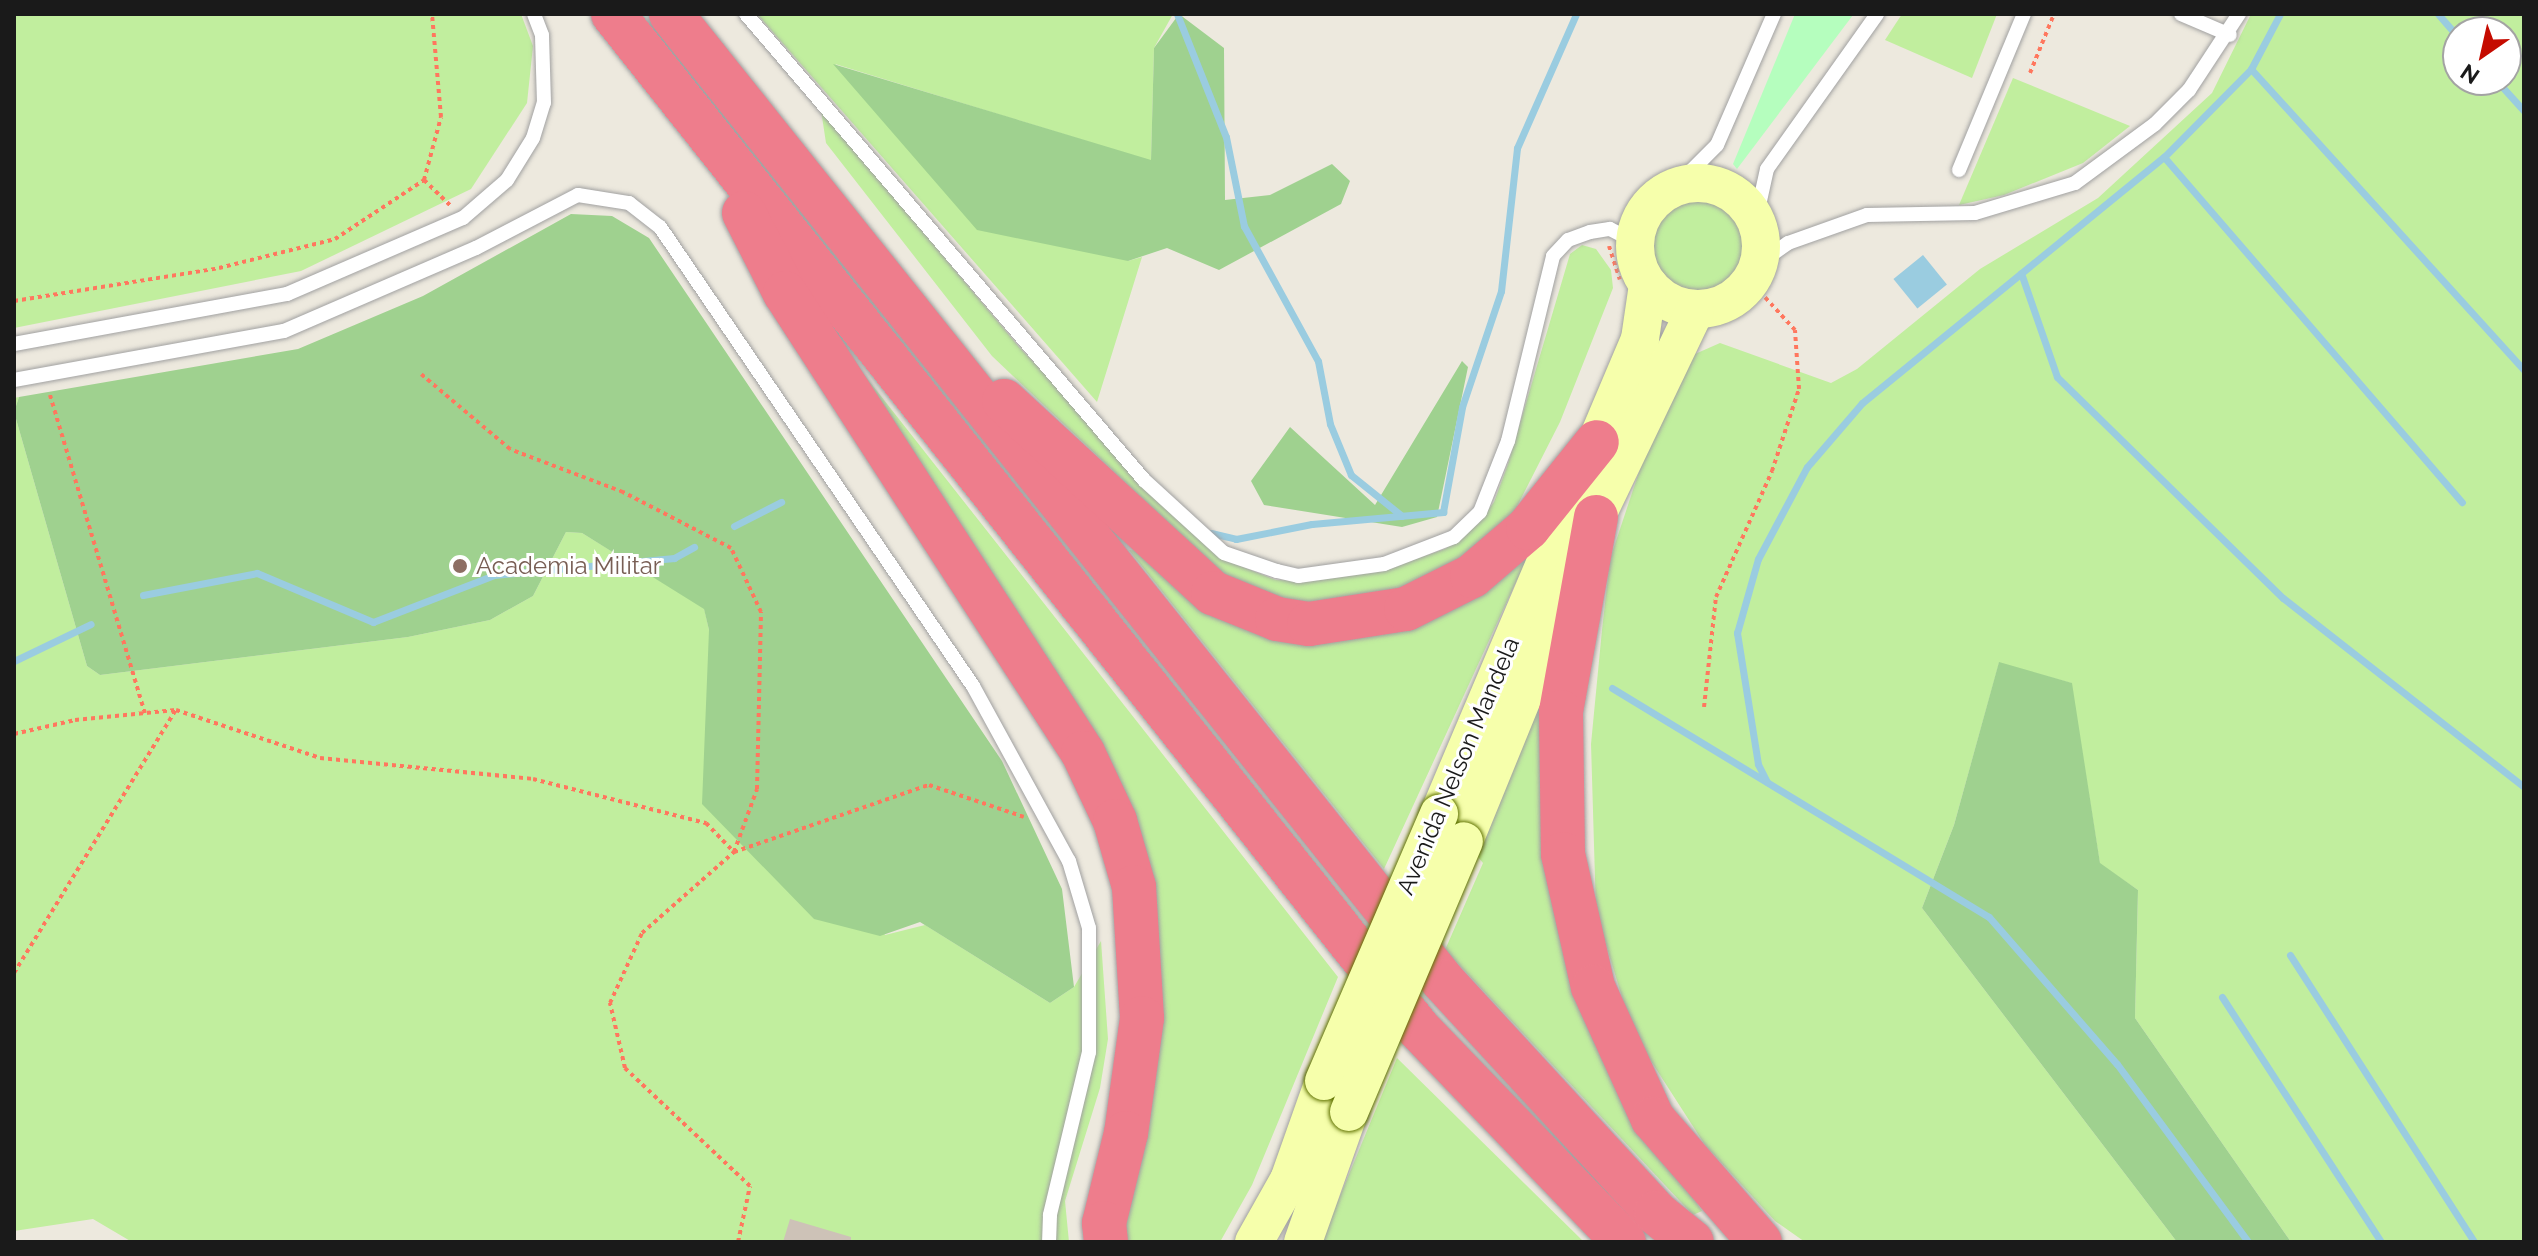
<!DOCTYPE html>
<style>
body{margin:0}
#map{position:relative;width:2538px;height:1256px;overflow:hidden;background:#ede9de;font-family:Raleway,sans-serif}
div>[style]{position:absolute}
[style*='--x']{left:calc(var(--x)*1px);top:calc(var(--y)*1px);width:calc(var(--w)*1px);rotate:calc(var(--a)*1deg)}
.grass>*{inset:0;background:#c1ee9e}
.round{border-radius:50%}
.forest>*{inset:0;background:#9fd18f}
.park>*{inset:0;background:#b5febe}
.water>*{inset:0;background:#9acce0;transform-origin:0 0}
.stream>*{height:7px;margin:-3.5px;padding:0 3.5px;transform-origin:3.5px;border-radius:3.5px;background:#9acce0}
.building>*{inset:0;background:#cdc2b7}
.path>*{height:4px;margin-top:-2px;transform-origin:0;background:repeating-linear-gradient(90deg,#ff775e 0 4px,transparent 0 8px)}
.roads{filter:drop-shadow(0 0 2px #a1a1a1) drop-shadow(0 0 2px #a1a1a1)}
.lane>*{height:14px;margin:-7px;padding:0 7px;transform-origin:7px;border-radius:7px;background:#fff}
.secondary>*{height:38px;margin:-19px;padding:0 19px;transform-origin:19px;border-radius:19px;background:#f6ffab}
.secondary>.ring{margin:-19px;padding:0;box-sizing:content-box;background:none;border:38px solid #f6ffab;border-radius:50%}
.highway>*{height:44px;margin:-22px;padding:0 22px;transform-origin:22px;border-radius:22px;background:#ee7d8c}
.bridges{filter:drop-shadow(0 0 2px #607300) drop-shadow(0 0 2px #607300)}
.secondary-bridge>*{height:38px;margin:-19px;padding:0 19px;transform-origin:19px;border-radius:19px;background:#f6ffab}
.dots>*{width:22px;height:22px;translate:-50% -50%;box-sizing:border-box;border:4px solid #fff;border-radius:50%}
span{translate:-50% -50%;white-space:nowrap;text-align:center;line-height:1.15;-webkit-text-stroke:6px #fff;paint-order:stroke}
.education-label{font-size:24px;color:#785e54}
.left{translate:0 -50%;text-align:left}
.street-label{font-size:24px;color:#1a1a1a}
.frame{position:absolute;inset:0;border:16px solid #1a1a1a;pointer-events:none}
.north{position:absolute;left:2442px;top:16px;width:80px;height:80px;box-sizing:border-box;background:#fff;border:2px solid #a3a3a3;border-radius:50%;rotate:214deg;font-size:22px;font-weight:700;line-height:32px;text-align:center;color:#1a1a1a}
.north::after{content:'';display:block;margin:auto;width:28px;height:36px;background:#c50b00;clip-path:polygon(50% 0,100% 100%,50% 72%,0 100%)}
</style>
<div id="map">
<div class="grass">
<div style="clip-path:polygon(14px 14px,521px 14px,533px 46px,527px 103px,471px 189px,301px 271px,14px 328px)"></div>
<div style="clip-path:polygon(757px 14px,1173px 14px,1154px 48px,1151px 161px,835px 64px,1128px 261px,1142px 257px,1097px 402px)"></div>
<div style="clip-path:polygon(1902px 14px,1997px 14px,1972px 78px,1885px 40px)"></div>
<div style="clip-path:polygon(evenodd,2251px 14px,2524px 14px,2524px 1242px,2291px 1242px,2135px 1018px,2138px 890px,2100px 864px,2071px 683px,1999px 663px,1954px 825px,1922px 908px,2177px 1242px,1805px 1242px,1775px 1221px,1705px 1145px,1633px 1033px,1596px 912px,1591px 744px,1602px 630px,1610px 559px,1640px 469px,1686px 358px,1720px 343px,1831px 383px,1857px 369px,1980px 269px,2098px 198px,2212px 93px,2251px 14px,2458px 32px,2506px 32px,2506px 80px,2458px 80px,2458px 32px)"></div>
<div style="clip-path:polygon(2013px 78px,2130px 126px,2083px 163px,2004px 195px,1959px 205px)"></div>
<div style="clip-path:polygon(821px 110px,1019px 347px,1205px 543px,1238px 565px,1276px 580px,1309px 581px,1407px 562px,1445px 549px,1478px 524px,1494px 502px,1508px 464px,1570px 254px,1582px 245px,1596px 249px,1611px 270px,1613px 288px,1560px 422px,1503px 534px,1400px 594px,1305px 607px,1223px 575px,992px 356px,826px 143px)"></div>
<div class="round" style="left:1653px;top:196px;width:96px;height:96px"></div>
<div style="clip-path:polygon(858px 367px,1338px 977px,1252px 1185px,1220px 1242px,1120px 1242px,1152px 925px)"></div>
<div style="clip-path:polygon(19px 397px,14px 412px,87px 666px,100px 675px,408px 637px,490px 620px,533px 596px,566px 532px,582px 533px,704px 608px,709px 630px,885px 935px,925px 925px,1050px 1003px,1074px 987px,1101px 941px,1108px 1039px,1100px 1088px,1065px 1201px,1069px 1242px,132px 1242px,93px 1219px,14px 1231px,14px 398px)"></div>
<div style="clip-path:polygon(1129px 550px,1147px 551px,1293px 633px,1528px 556px,1384px 869px)"></div>
<div style="clip-path:polygon(1550px 660px,1550px 740px,1620px 1084px,1702px 1211px,1693px 1215px,1445px 950px,1483px 863px,1478px 857px)"></div>
<div style="clip-path:polygon(1397px 1058px,1584px 1242px,1321px 1242px)"></div>
</div>
<div class="forest">
<div style="clip-path:polygon(1179px 14px,1224px 48px,1225px 200px,1270px 195px,1332px 164px,1350px 181px,1341px 204px,1219px 270px,1167px 248px,1128px 261px,977px 230px,833px 64px,1151px 160px,1154px 48px)"></div>
<div style="clip-path:polygon(571px 214px,612px 216px,649px 238px,1002px 761px,1062px 889px,1074px 987px,1050px 1003px,920px 922px,880px 936px,814px 919px,702px 804px,709px 630px,704px 609px,582px 533px,566px 532px,533px 596px,490px 620px,408px 637px,100px 675px,87px 666px,14px 412px,19px 397px,298px 349px,423px 296px)"></div>
<div style="clip-path:polygon(1462px 361px,1468px 367px,1437px 517px,1402px 527px,1264px 505px,1251px 481px,1290px 427px,1375px 505px)"></div>
<div style="clip-path:polygon(1999px 662px,2072px 683px,2100px 863px,2138px 890px,2135px 1018px,2291px 1242px,2177px 1242px,1922px 908px,1954px 825px)"></div>
</div>
<div class="park">
<div style="clip-path:polygon(1795px 14px,1853px 15px,1737px 169px,1733px 164px)"></div>
</div>
<div class="water">
<div style="left:1923px;top:255px;width:38px;height:38px;rotate:51deg"></div>
</div>
<div class="stream">
<div style="--x:1177;--y:14;--w:132;--a:68.3"></div>
<div style="--x:1226;--y:137;--w:91;--a:78.6"></div>
<div style="--x:1244;--y:226;--w:154;--a:61.3"></div>
<div style="--x:1318;--y:361;--w:64;--a:79.2"></div>
<div style="--x:1330;--y:424;--w:55;--a:67.6"></div>
<div style="--x:1351;--y:475;--w:65;--a:38.8"></div>
<div style="--x:2438;--y:14;--w:30;--a:49"></div>
<div style="--x:2251;--y:69;--w:406;--a:47.8"></div>
<div style="--x:2496;--y:80;--w:42;--a:47.9"></div>
<div style="--x:2164;--y:157;--w:456;--a:49.2"></div>
<div style="--x:2021;--y:273;--w:110;--a:70.9"></div>
<div style="--x:2057;--y:377;--w:316;--a:44.4"></div>
<div style="--x:2283;--y:598;--w:306;--a:38.1"></div>
<div style="--x:734;--y:526;--w:53;--a:-27.1"></div>
<div style="--x:1211;--y:533;--w:26;--a:13"></div>
<div style="--x:1236;--y:539;--w:77;--a:-11.2"></div>
<div style="--x:1312;--y:524;--w:132;--a:-5.2"></div>
<div style="--x:1443;--y:512;--w:107;--a:-79.7"></div>
<div style="--x:1462;--y:407;--w:122;--a:-71.4"></div>
<div style="--x:1501;--y:291;--w:144;--a:-83.6"></div>
<div style="--x:1517;--y:148;--w:146;--a:-66.2"></div>
<div style="--x:143;--y:595;--w:116;--a:-10.9"></div>
<div style="--x:257;--y:573;--w:126;--a:22.9"></div>
<div style="--x:373;--y:622;--w:130;--a:-21.2"></div>
<div style="--x:494;--y:575;--w:181;--a:-5.4"></div>
<div style="--x:674;--y:558;--w:23;--a:-29"></div>
<div style="--x:14;--y:661;--w:85;--a:-25.7"></div>
<div style="--x:1612;--y:688;--w:441;--a:31.3"></div>
<div style="--x:1989;--y:917;--w:195;--a:49"></div>
<div style="--x:2117;--y:1064;--w:221;--a:53.6"></div>
<div style="--x:1767;--y:782;--w:20;--a:-117"></div>
<div style="--x:1758;--y:764;--w:133;--a:-99.1"></div>
<div style="--x:1737;--y:633;--w:77;--a:-74.2"></div>
<div style="--x:1758;--y:559;--w:104;--a:-62"></div>
<div style="--x:1807;--y:467;--w:84;--a:-49.3"></div>
<div style="--x:1862;--y:403;--w:390;--a:-39.2"></div>
<div style="--x:2164;--y:157;--w:124;--a:-45.3"></div>
<div style="--x:2251;--y:69;--w:62;--a:-62.2"></div>
<div style="--x:2290;--y:955;--w:341;--a:57.3"></div>
<div style="--x:2222;--y:997;--w:292;--a:57"></div>
</div>
<div class="building">
<div style="clip-path:polygon(790px 1219px,851px 1237px,851px 1242px,783px 1242px)"></div>
</div>
<div class="path">
<div style="--x:2030;--y:73;--w:64;--a:-67.9"></div>
<div style="--x:424;--y:180;--w:37;--a:44"></div>
<div style="--x:1627;--y:218;--w:34;--a:-34"></div>
<div style="--x:1609;--y:246;--w:35;--a:72"></div>
<div style="--x:14;--y:301;--w:208;--a:-9.1"></div>
<div style="--x:219;--y:268;--w:120;--a:-14"></div>
<div style="--x:335;--y:239;--w:107;--a:-33.5"></div>
<div style="--x:424;--y:180;--w:65;--a:-74.9"></div>
<div style="--x:441;--y:117;--w:103;--a:-95"></div>
<div style="--x:50;--y:395;--w:332;--a:73.4"></div>
<div style="--x:1704;--y:707;--w:111;--a:-83.8"></div>
<div style="--x:1716;--y:597;--w:138;--a:-66"></div>
<div style="--x:1772;--y:471;--w:86;--a:-71.8"></div>
<div style="--x:1799;--y:389;--w:59;--a:-93.9"></div>
<div style="--x:1795;--y:330;--w:65;--a:-132.5"></div>
<div style="--x:14;--y:734;--w:63;--a:-12.9"></div>
<div style="--x:75;--y:720;--w:101;--a:-5.7"></div>
<div style="--x:176;--y:710;--w:152;--a:18.4"></div>
<div style="--x:320;--y:758;--w:214;--a:5.6"></div>
<div style="--x:533;--y:779;--w:179;--a:14.3"></div>
<div style="--x:706;--y:823;--w:40;--a:46"></div>
<div style="--x:734;--y:852;--w:67;--a:-69.9"></div>
<div style="--x:757;--y:789;--w:177;--a:-88.7"></div>
<div style="--x:761;--y:612;--w:71;--a:-115.1"></div>
<div style="--x:731;--y:548;--w:122;--a:-152.6"></div>
<div style="--x:623;--y:492;--w:121;--a:-159.2"></div>
<div style="--x:510;--y:449;--w:116;--a:-139.9"></div>
<div style="--x:14;--y:973;--w:309;--a:-58.4"></div>
<div style="--x:738;--y:1242;--w:57;--a:-77.9"></div>
<div style="--x:750;--y:1186;--w:172;--a:-136.7"></div>
<div style="--x:625;--y:1068;--w:67;--a:-103"></div>
<div style="--x:610;--y:1003;--w:77;--a:-65.4"></div>
<div style="--x:642;--y:933;--w:123;--a:-41.4"></div>
<div style="--x:734;--y:852;--w:206;--a:-19"></div>
<div style="--x:929;--y:785;--w:100;--a:18.6"></div>
</div>
<div class="roads">
<div class="lane">
<div style="--x:746;--y:14;--w:613;--a:49.5"></div>
<div style="--x:1144;--y:480;--w:108;--a:42.4"></div>
<div style="--x:1224;--y:553;--w:56;--a:18.8"></div>
<div style="--x:1277;--y:571;--w:22;--a:13"></div>
<div style="--x:1298;--y:576;--w:87;--a:-7.9"></div>
<div style="--x:1384;--y:564;--w:75;--a:-21.1"></div>
<div style="--x:1454;--y:537;--w:36;--a:-44"></div>
<div style="--x:1480;--y:512;--w:76;--a:-68.5"></div>
<div style="--x:1508;--y:441;--w:190;--a:-76.3"></div>
<div style="--x:1553;--y:256;--w:22;--a:-47"></div>
<div style="--x:1568;--y:240;--w:23;--a:-20"></div>
<div style="--x:1590;--y:232;--w:20;--a:-9"></div>
<div style="--x:1610;--y:229;--w:28;--a:27"></div>
<div style="--x:2181;--y:14;--w:53;--a:23.2"></div>
<div style="--x:1959;--y:170;--w:169;--a:-67.4"></div>
<div style="--x:1675;--y:187;--w:59;--a:-45"></div>
<div style="--x:1717;--y:145;--w:143;--a:-66.5"></div>
<div style="--x:1756;--y:219;--w:51;--a:-77.6"></div>
<div style="--x:1767;--y:169;--w:190;--a:-54.6"></div>
<div style="--x:1761;--y:262;--w:33;--a:-35"></div>
<div style="--x:1788;--y:243;--w:84;--a:-19.5"></div>
<div style="--x:1867;--y:215;--w:108;--a:-1.1"></div>
<div style="--x:1975;--y:213;--w:104;--a:-16.7"></div>
<div style="--x:2075;--y:183;--w:99;--a:-36.4"></div>
<div style="--x:2155;--y:124;--w:48;--a:-45"></div>
<div style="--x:2189;--y:90;--w:91;--a:-56.7"></div>
<div style="--x:14;--y:344;--w:278;--a:-10.4"></div>
<div style="--x:287;--y:294;--w:192;--a:-23.4"></div>
<div style="--x:463;--y:218;--w:58;--a:-40.8"></div>
<div style="--x:507;--y:180;--w:49;--a:-58.2"></div>
<div style="--x:533;--y:138;--w:37;--a:-73"></div>
<div style="--x:544;--y:103;--w:68;--a:-91.7"></div>
<div style="--x:542;--y:35;--w:22;--a:-111"></div>
<div style="--x:14;--y:380;--w:274;--a:-10.3"></div>
<div style="--x:284;--y:331;--w:209;--a:-23.4"></div>
<div style="--x:476;--y:248;--w:115;--a:-27.5"></div>
<div style="--x:578;--y:195;--w:52;--a:8.9"></div>
<div style="--x:629;--y:203;--w:39;--a:38"></div>
<div style="--x:660;--y:227;--w:556;--a:55.71"></div>
<div style="--x:973;--y:686;--w:200;--a:61.3"></div>
<div style="--x:1069;--y:861;--w:70;--a:73.4"></div>
<div style="--x:1089;--y:928;--w:124;--a:90"></div>
<div style="--x:1089;--y:1052;--w:168;--a:103.5"></div>
<div style="--x:1050;--y:1215;--w:27;--a:92"></div>
</div>
<div class="secondary">
<div class="ring" style="left:1635px;top:183px;width:88px;height:88px"></div>
<div style="--x:1439;--y:814;--w:516;--a:-67.06"></div>
<div style="--x:1640;--y:339;--w:55;--a:-81.6"></div>
<div style="--x:1464;--y:841;--w:350;--a:-67.8"></div>
<div style="--x:1596;--y:517;--w:229;--a:-64.4"></div>
<div style="--x:1254;--y:1242;--w:71;--a:-60.6"></div>
<div style="--x:1289;--y:1180;--w:105;--a:-70.5"></div>
<div style="--x:1303;--y:1242;--w:138;--a:-70.5"></div>
</div>
<div class="highway">
<div style="--x:613;--y:14;--w:1295;--a:51.55"></div>
<div style="--x:1418;--y:1028;--w:297;--a:46.1"></div>
<div style="--x:671;--y:14;--w:1237;--a:51.4"></div>
<div style="--x:1443;--y:981;--w:315;--a:47.4"></div>
<div style="--x:1656;--y:1213;--w:46;--a:38.9"></div>
<div style="--x:744;--y:213;--w:90;--a:62.9"></div>
<div style="--x:785;--y:293;--w:548;--a:57.06"></div>
<div style="--x:1083;--y:753;--w:75;--a:64.8"></div>
<div style="--x:1115;--y:821;--w:69;--a:73.9"></div>
<div style="--x:1134;--y:887;--w:131;--a:86.5"></div>
<div style="--x:1142;--y:1018;--w:116;--a:97.9"></div>
<div style="--x:1126;--y:1133;--w:93;--a:103.7"></div>
<div style="--x:1104;--y:1223;--w:19;--a:84"></div>
<div style="--x:1004;--y:401;--w:284;--a:42.6"></div>
<div style="--x:1213;--y:593;--w:69;--a:22.1"></div>
<div style="--x:1277;--y:619;--w:32;--a:9"></div>
<div style="--x:1309;--y:624;--w:98;--a:-8.8"></div>
<div style="--x:1406;--y:609;--w:74;--a:-26.6"></div>
<div style="--x:1472;--y:576;--w:74;--a:-40.6"></div>
<div style="--x:1528;--y:528;--w:110;--a:-51.3"></div>
<div style="--x:1596;--y:517;--w:198;--a:100.2"></div>
<div style="--x:1561;--y:712;--w:142;--a:89.2"></div>
<div style="--x:1563;--y:854;--w:136;--a:77.3"></div>
<div style="--x:1593;--y:987;--w:145;--a:65.6"></div>
<div style="--x:1653;--y:1119;--w:163;--a:49"></div>
</div>
</div>
<div class="bridges">
<div class="secondary-bridge">
<div style="--x:1324;--y:1081;--w:291;--a:-66.7"></div>
<div style="--x:1349;--y:1112;--w:294;--a:-67"></div>
</div>
</div>
<div class="dots">
<div style="left:460px;top:566px;background:#8d6e63"></div>
</div>
<div class="education-label">
<span class="left" style="left:476px;top:566px">Academia Militar</span>
</div>
<div class="street-label">
<span style="left:1458px;top:766px;rotate:-67deg">Avenida Nelson Mandela</span>
</div>
<div class="frame"></div>
<div class="north">N</div>
</div>
